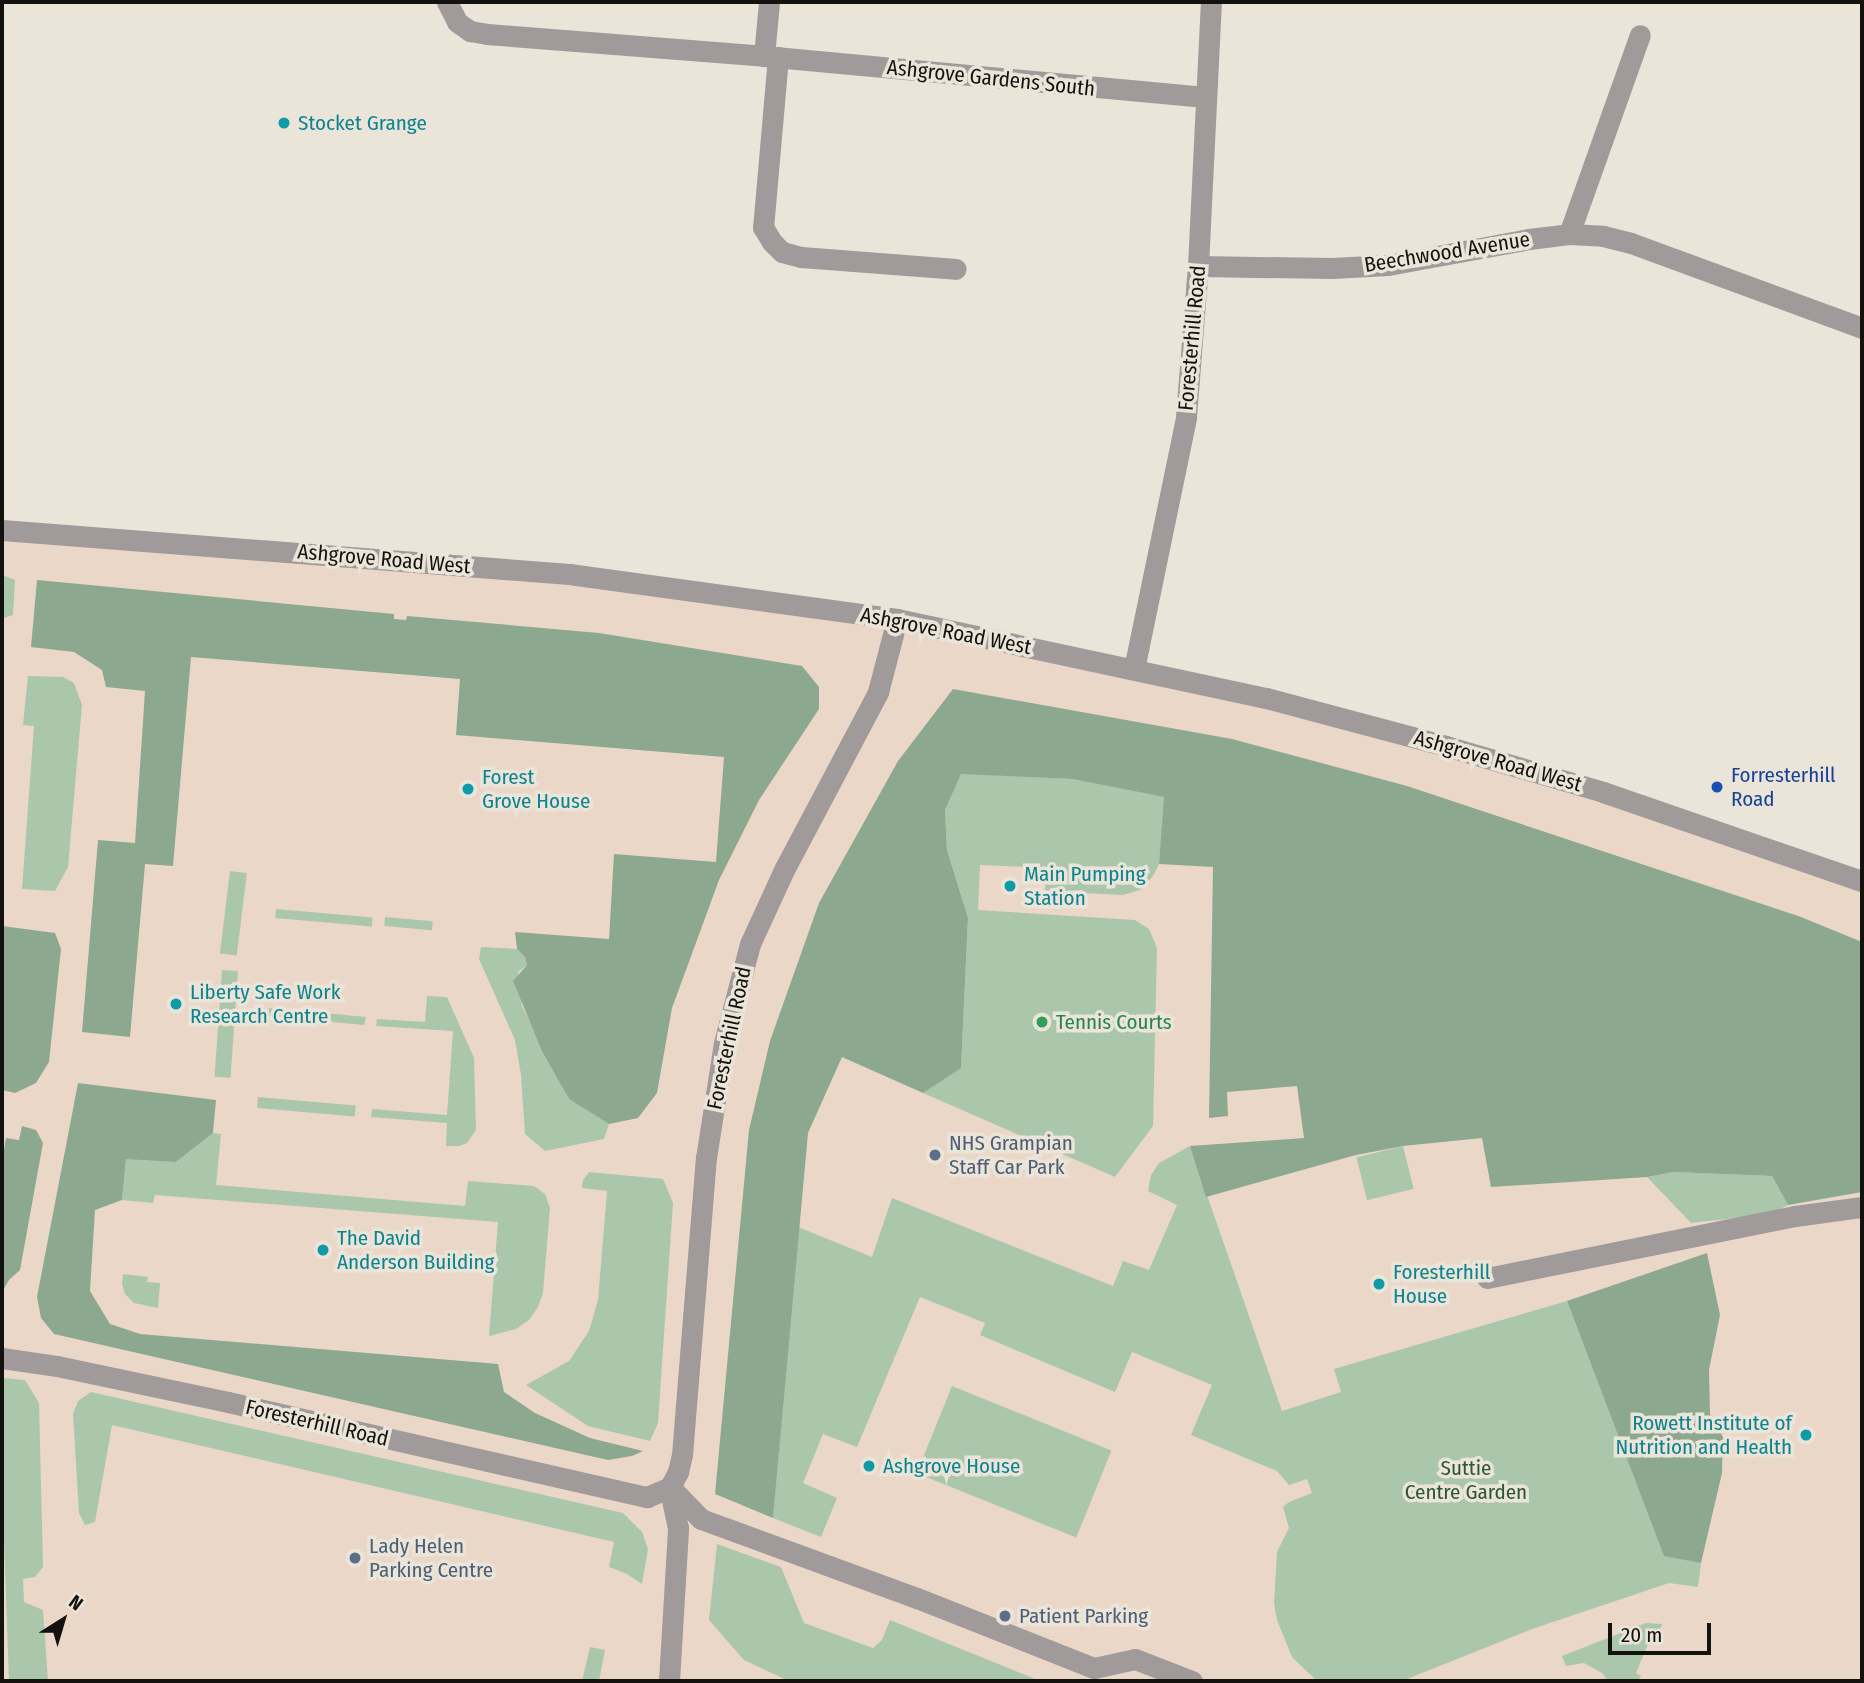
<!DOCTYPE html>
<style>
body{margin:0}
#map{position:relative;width:1864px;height:1683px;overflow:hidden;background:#eae4d9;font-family:"Fira Sans Condensed",sans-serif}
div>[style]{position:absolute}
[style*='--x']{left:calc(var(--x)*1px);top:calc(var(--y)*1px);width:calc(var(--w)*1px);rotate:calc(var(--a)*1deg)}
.education>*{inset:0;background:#ead7c7}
.green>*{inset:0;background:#aac7ac;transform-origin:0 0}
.forest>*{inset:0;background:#8ca98f}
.minor>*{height:21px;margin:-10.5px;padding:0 10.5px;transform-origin:10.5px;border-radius:10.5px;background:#a09a9b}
.dots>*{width:19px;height:19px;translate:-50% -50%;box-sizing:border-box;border:4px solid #eae4d9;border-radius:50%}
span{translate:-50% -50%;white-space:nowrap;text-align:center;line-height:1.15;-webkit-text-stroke:7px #eae4d9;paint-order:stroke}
.street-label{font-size:21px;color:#14120e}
.culture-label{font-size:21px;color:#0d838f}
.left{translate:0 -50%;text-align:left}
.right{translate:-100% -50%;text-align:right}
.transit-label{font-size:21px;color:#164399}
.leisure-label{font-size:21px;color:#27864d}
.service-label{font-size:21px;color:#4e5e75}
.park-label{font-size:21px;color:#2b5731}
.frame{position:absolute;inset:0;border:4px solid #14120e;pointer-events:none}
.north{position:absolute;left:28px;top:1585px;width:70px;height:70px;-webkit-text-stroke:5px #eae4d9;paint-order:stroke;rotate:37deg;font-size:19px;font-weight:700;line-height:28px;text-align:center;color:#14120e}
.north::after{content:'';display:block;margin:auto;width:24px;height:32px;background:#14120e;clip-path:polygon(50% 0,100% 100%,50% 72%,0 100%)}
.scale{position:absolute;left:1608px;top:1623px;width:103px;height:32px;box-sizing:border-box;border:4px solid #14120e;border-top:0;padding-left:9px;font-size:21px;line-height:24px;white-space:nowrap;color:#14120e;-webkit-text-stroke:5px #eae4d9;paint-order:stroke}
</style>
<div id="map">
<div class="education">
<div style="clip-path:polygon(2px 530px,569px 574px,1187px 675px,1862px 881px,1862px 1681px,2px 1681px)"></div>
</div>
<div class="green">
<div style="clip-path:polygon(2px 575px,15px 580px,13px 615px,3px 618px)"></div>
<div style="clip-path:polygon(28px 676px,63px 677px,74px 683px,82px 705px,68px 867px,55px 891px,22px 889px,34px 726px,23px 725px)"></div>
<div style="clip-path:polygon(960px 773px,1072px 779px,1165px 797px,1159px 864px,1153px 876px,1140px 890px,1123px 895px,1045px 891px,1047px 868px,980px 865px,978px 910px,1135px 920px,1149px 929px,1157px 948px,1153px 1126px,1115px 1177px,923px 1093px,961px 1067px,968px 918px,947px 850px,945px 810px)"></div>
<div style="left:230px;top:871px;width:17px;height:83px;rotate:7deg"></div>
<div style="left:276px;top:909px;width:97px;height:9px;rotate:5deg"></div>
<div style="left:385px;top:917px;width:48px;height:9px;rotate:5deg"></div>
<div style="clip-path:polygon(481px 947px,517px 949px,525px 957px,527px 965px,518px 972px,522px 1006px,568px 1098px,609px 1124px,604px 1139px,545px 1151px,525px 1134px,521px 1075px,515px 1040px,479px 959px)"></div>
<div style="left:222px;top:970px;width:16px;height:107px;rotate:4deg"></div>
<div style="clip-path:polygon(427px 996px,447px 997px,474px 1058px,476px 1130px,467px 1143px,459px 1146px,446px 1146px,447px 1123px,371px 1117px,372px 1109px,447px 1115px,453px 1031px,376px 1026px,377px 1019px,425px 1022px)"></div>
<div style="clip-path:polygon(269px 1008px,366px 1017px,366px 1018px,364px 1025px,268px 1016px)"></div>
<div style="left:258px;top:1097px;width:98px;height:11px;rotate:5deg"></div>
<div style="clip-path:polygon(213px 1133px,221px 1134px,216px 1185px,465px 1206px,468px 1181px,534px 1186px,545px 1194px,550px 1208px,543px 1293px,538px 1307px,529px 1320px,516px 1329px,489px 1336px,498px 1222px,155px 1195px,153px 1203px,122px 1200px,126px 1158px,176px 1162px)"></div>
<div style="clip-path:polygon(1190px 1146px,1282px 1411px,1341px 1392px,1334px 1369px,1567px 1301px,1664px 1555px,1701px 1563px,1698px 1587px,1669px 1583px,1532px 1629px,1402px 1681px,1317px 1681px,1292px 1657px,1277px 1620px,1274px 1603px,1277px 1552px,1289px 1528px,1283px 1507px,1289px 1502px,1312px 1493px,1307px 1479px,1289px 1485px,1277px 1471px,1191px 1435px,1212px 1385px,1132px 1352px,1115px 1392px,980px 1335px,985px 1323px,920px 1297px,857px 1447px,823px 1434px,803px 1483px,837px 1498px,821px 1537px,773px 1518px,798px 1227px,872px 1257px,892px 1198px,1113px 1286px,1123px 1261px,1149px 1270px,1177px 1205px,1148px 1191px,1151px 1175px,1159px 1163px)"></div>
<div style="left:1403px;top:1146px;width:44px;height:48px;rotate:76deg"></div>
<div style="clip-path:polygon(589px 1172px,663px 1179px,673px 1203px,658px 1423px,650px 1441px,588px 1426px,526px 1385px,569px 1361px,589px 1331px,598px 1300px,607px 1191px,582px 1188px,583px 1180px)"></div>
<div style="clip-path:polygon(1673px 1172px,1772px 1176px,1788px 1205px,1771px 1214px,1691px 1223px,1647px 1177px)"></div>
<div style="clip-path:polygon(123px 1274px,148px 1277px,147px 1282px,160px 1283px,158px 1308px,134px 1303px,125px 1294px,122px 1284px)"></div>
<div style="clip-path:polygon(2px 1378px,25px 1380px,39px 1403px,43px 1567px,35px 1577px,23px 1579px,24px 1602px,43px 1610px,48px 1681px,9px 1681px,2px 1484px)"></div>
<div style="left:952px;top:1386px;width:172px;height:94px;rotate:22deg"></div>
<div style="clip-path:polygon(91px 1392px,623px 1513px,642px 1532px,648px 1549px,642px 1584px,627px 1574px,609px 1567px,614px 1542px,112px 1425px,95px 1522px,85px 1525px,79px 1513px,73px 1414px,78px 1401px)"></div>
<div style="clip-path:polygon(717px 1544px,781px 1567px,804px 1623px,873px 1648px,882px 1640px,890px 1620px,1040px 1681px,789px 1681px,744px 1660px,709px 1620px)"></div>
<div style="clip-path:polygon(1646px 1623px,1662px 1624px,1656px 1639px,1651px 1637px,1636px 1673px,1641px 1676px,1638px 1681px,1608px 1681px,1602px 1673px,1584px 1663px,1566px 1666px,1562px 1656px)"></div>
<div style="clip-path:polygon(590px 1647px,605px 1650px,599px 1681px,582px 1681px)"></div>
</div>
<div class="forest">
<div style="clip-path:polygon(37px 580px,394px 614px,394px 619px,406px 620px,407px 616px,599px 633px,802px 666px,819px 687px,819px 709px,759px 800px,719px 880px,672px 1008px,657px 1093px,638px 1118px,609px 1124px,569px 1099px,542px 1051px,513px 981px,527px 965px,525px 957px,517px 949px,515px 932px,609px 939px,614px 854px,716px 862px,724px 757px,456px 735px,460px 679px,191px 657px,173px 866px,145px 864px,130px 1037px,82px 1032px,98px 840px,135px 843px,145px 691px,106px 687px,102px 670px,74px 652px,31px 647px)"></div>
<div style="clip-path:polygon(953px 689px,1232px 739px,1407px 786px,1801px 917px,1862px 942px,1862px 1192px,1788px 1205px,1772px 1176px,1673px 1172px,1647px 1177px,1491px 1187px,1482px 1138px,1403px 1146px,1356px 1155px,1206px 1197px,1190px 1146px,1304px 1138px,1297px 1086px,1227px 1092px,1228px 1116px,1209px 1118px,1213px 867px,1159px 864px,1164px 797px,1072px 779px,961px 774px,945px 810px,947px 850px,968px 918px,961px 1068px,923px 1093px,842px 1057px,808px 1133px,773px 1518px,715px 1494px,749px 1130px,770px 1041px,819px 903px,898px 761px)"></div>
<div style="clip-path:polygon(2px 926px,55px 933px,61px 949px,49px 1062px,36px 1083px,15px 1093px,2px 1090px)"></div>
<div style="clip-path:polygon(78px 1083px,216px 1100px,213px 1133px,176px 1162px,126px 1159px,122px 1200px,95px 1210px,90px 1291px,110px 1324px,140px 1334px,498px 1364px,504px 1392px,535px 1413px,590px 1438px,643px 1451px,632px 1456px,608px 1460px,54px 1334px,41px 1318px,37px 1297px)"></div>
<div style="clip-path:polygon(22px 1126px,36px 1130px,43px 1143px,20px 1270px,9px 1280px,2px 1292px,2px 1161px,6px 1138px,19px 1140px)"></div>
<div style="clip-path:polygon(1707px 1253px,1720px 1315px,1709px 1370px,1710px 1414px,1723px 1437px,1722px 1473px,1701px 1563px,1664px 1556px,1567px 1301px)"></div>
</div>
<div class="minor">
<div style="--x:447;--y:2;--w:22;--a:63"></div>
<div style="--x:457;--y:22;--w:16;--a:35"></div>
<div style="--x:470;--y:31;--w:17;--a:10"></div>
<div style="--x:487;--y:34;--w:278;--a:4.5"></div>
<div style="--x:764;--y:56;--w:443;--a:5.3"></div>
<div style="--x:764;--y:56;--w:54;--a:-84.7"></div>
<div style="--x:778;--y:57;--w:171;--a:95"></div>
<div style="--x:763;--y:227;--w:17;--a:59"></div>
<div style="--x:772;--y:242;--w:14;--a:45"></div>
<div style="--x:782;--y:252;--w:20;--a:15"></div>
<div style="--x:801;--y:257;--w:155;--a:4.4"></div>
<div style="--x:1569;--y:234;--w:211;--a:-70.4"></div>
<div style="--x:1198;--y:266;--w:134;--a:0.9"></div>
<div style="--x:1332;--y:268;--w:56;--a:-3.1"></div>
<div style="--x:1388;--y:265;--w:143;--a:-10.4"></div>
<div style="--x:1529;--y:239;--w:40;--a:-7.1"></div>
<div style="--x:1569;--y:234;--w:34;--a:3"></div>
<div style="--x:1603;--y:236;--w:29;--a:14"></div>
<div style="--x:1631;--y:243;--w:246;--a:20.2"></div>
<div style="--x:2;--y:530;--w:569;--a:4.44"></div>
<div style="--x:569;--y:574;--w:331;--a:7.8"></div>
<div style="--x:897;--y:619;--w:377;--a:12.1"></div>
<div style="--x:1266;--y:698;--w:186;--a:14.9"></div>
<div style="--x:1446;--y:746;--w:164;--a:16.3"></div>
<div style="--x:1603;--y:792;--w:274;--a:19"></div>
<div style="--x:1134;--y:669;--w:257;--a:-78.3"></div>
<div style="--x:1186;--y:417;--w:151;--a:-85.5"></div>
<div style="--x:1198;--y:266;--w:264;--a:-87.2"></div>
<div style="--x:1487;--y:1278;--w:314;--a:-11.4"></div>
<div style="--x:1795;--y:1216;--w:68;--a:-7.7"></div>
<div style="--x:2;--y:1358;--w:56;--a:8.3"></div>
<div style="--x:57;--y:1366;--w:175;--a:11.9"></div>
<div style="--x:228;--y:1402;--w:430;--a:12.8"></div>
<div style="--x:647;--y:1497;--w:25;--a:-23"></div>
<div style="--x:670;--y:1487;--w:17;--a:-62"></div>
<div style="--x:678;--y:1472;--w:17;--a:-77"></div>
<div style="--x:682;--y:1455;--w:298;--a:-85.4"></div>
<div style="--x:706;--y:1158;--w:116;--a:-81.1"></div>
<div style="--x:724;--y:1043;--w:102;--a:-75.3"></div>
<div style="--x:750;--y:944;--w:84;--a:-65.3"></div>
<div style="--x:785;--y:868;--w:199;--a:-62.1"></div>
<div style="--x:878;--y:692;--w:75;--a:-75.4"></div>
<div style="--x:670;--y:1487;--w:45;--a:45.9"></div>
<div style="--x:701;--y:1519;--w:230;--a:20.1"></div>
<div style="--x:917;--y:1598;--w:190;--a:21.6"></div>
<div style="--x:1094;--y:1668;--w:42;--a:-12.4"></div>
<div style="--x:1135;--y:1659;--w:61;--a:21.1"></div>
<div style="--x:669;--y:1681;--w:153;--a:-86.6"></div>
<div style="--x:678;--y:1528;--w:40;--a:-102"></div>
</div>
<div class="dots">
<div style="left:284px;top:123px;background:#0f9aa8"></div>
<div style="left:1717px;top:787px;background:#1a4fb4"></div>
<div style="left:468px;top:789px;background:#0f9aa8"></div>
<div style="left:1010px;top:886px;background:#0f9aa8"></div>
<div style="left:176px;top:1004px;background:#0f9aa8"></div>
<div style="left:1042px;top:1022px;background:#2e9e5b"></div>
<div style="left:935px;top:1155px;background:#5c6f8a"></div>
<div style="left:323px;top:1250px;background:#0f9aa8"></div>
<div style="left:1379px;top:1284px;background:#0f9aa8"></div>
<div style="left:1806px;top:1435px;background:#0f9aa8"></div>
<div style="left:869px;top:1466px;background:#0f9aa8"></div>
<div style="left:355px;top:1558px;background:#5c6f8a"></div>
<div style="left:1005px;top:1616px;background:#5c6f8a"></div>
</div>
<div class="street-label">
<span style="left:991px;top:78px;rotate:6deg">Ashgrove Gardens South</span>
<span style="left:1447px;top:252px;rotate:-9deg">Beechwood Avenue</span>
<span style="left:1192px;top:338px;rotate:-85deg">Foresterhill Road</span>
<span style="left:384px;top:559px;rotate:5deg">Ashgrove Road West</span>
<span style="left:946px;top:631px;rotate:11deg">Ashgrove Road West</span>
<span style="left:1498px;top:761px;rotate:16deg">Ashgrove Road West</span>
<span style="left:729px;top:1038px;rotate:-78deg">Foresterhill Road</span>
<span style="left:317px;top:1423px;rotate:13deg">Foresterhill Road</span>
</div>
<div class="culture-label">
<span class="left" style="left:298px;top:123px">Stocket Grange</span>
<span class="left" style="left:482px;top:789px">Forest<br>Grove House</span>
<span class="left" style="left:1024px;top:886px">Main Pumping<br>Station</span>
<span class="left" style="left:190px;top:1004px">Liberty Safe Work<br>Research Centre</span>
<span class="left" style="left:337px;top:1250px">The David<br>Anderson Building</span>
<span class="left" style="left:1393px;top:1284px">Foresterhill<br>House</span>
<span class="right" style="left:1792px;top:1435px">Rowett Institute of<br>Nutrition and Health</span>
<span class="left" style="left:883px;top:1466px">Ashgrove House</span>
</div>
<div class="transit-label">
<span class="left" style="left:1731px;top:787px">Forresterhill<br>Road</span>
</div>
<div class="leisure-label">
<span class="left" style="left:1056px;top:1022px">Tennis Courts</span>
</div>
<div class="service-label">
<span class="left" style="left:949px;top:1155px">NHS Grampian<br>Staff Car Park</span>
<span class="left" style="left:369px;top:1558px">Lady Helen<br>Parking Centre</span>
<span class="left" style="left:1019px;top:1616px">Patient Parking</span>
</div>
<div class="park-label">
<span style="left:1466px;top:1480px">Suttie<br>Centre Garden</span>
</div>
<div class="frame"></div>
<div class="north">N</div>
<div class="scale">20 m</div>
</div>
